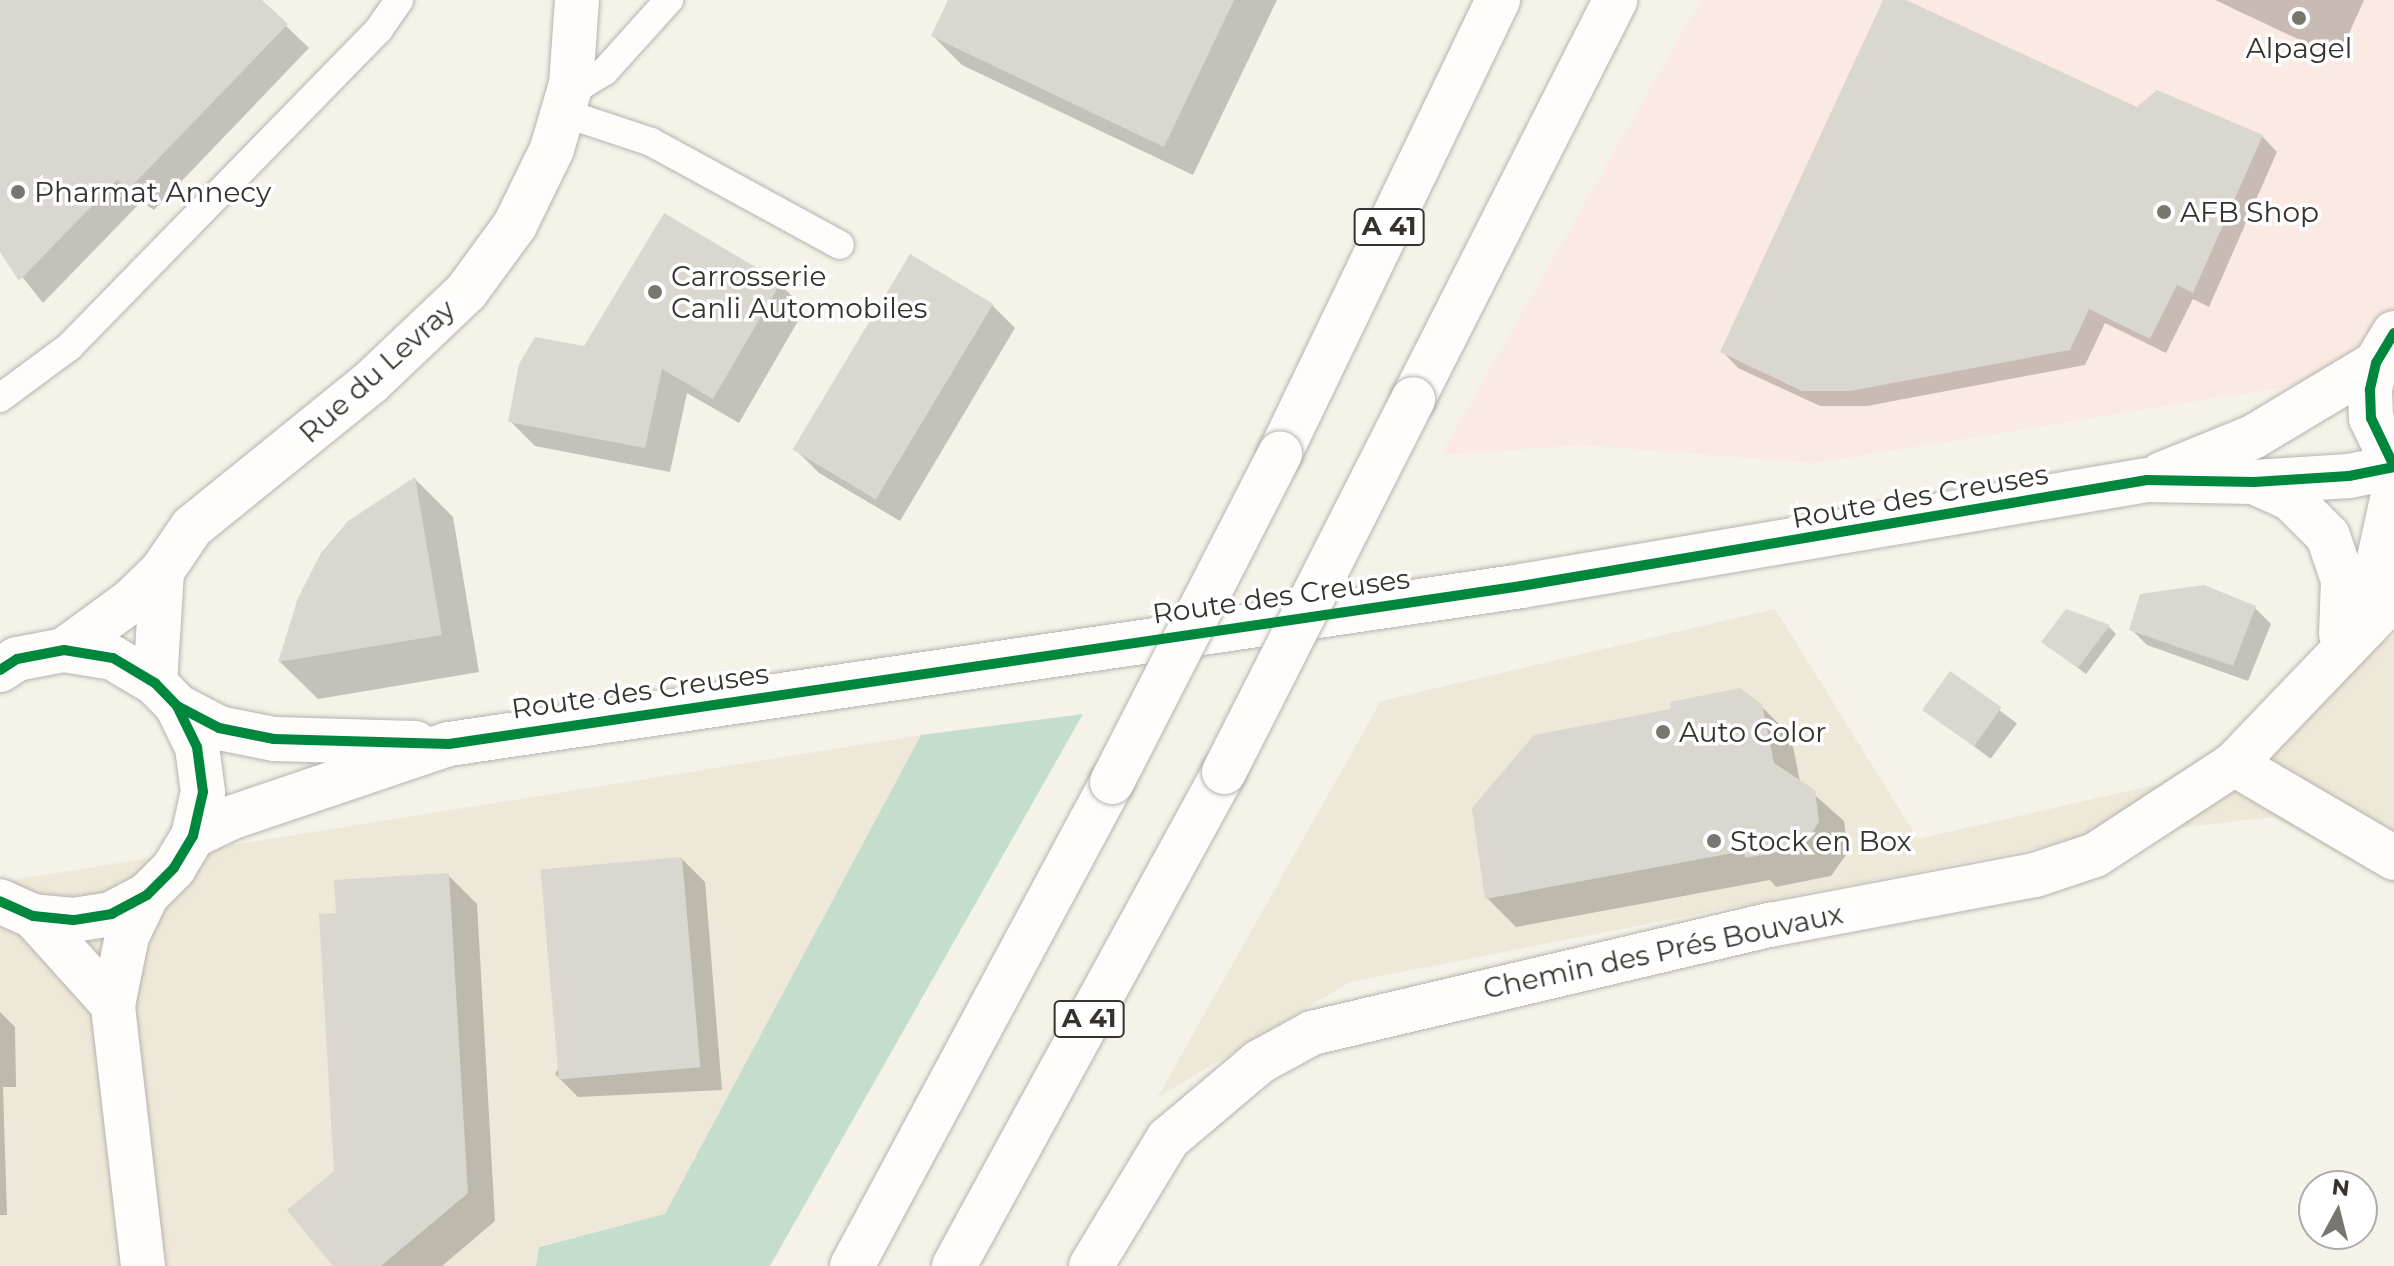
<!DOCTYPE html>
<meta charset="utf-8">
<style>
body{margin:0}
#map{position:relative;width:2394px;height:1266px;overflow:hidden;background:#f5f2ea;font-family:Montserrat,sans-serif}
div>[style]{position:absolute}
[style*='--x']{left:calc(var(--x)*1px);top:calc(var(--y)*1px);width:calc(var(--w)*1px);rotate:calc(var(--a)*1deg)}
.commercial>*{inset:0;background:#faeae3}
.built>*{inset:0;background:#eee8d9}
.forest>*{inset:0;background:#c5ddcc}
.shadow>*{inset:0;background:#0003;transform-origin:0 0}
.building>*{inset:0;background:#dad6d0;transform-origin:0 0}
.roads{filter:drop-shadow(0 0 2px #b6b3ad) drop-shadow(0 0 2px #b6b3ad)}
.service>*{height:28px;margin:-14px;padding:0 14px;transform-origin:14px;border-radius:14px;background:#fefdfc}
.minor>*{height:44px;margin:-22px;padding:0 22px;transform-origin:22px;border-radius:22px;background:#fefdfc}
.tertiary>*{height:44px;margin:-22px;padding:0 22px;transform-origin:22px;border-radius:22px;background:#fefdfc}
.secondary>*{height:44px;margin:-22px;padding:0 22px;transform-origin:22px;border-radius:22px;background:#fefdfc}
.motorway>*{height:44px;margin:-22px;padding:0 22px;transform-origin:22px;border-radius:22px;background:#fefdfc}
.bridges{filter:drop-shadow(0 0 2px #b6b3ad) drop-shadow(0 0 2px #b6b3ad)}
.motorway-bridge>*{height:44px;margin:-22px;padding:0 22px;transform-origin:22px;border-radius:22px;background:#fefdfc}
.cycleway>*{height:10px;margin:-5px;padding:0 5px;transform-origin:5px;border-radius:5px;background:#00873e}
.dots>*{width:22px;height:22px;translate:-50% -50%;box-sizing:border-box;border:4px solid #fff;border-radius:50%}
span{translate:-50% -50%;white-space:nowrap;text-align:center;line-height:1.15;-webkit-text-stroke:7px #fff;paint-order:stroke}
.shield-label span{padding:2px 6px;background:#fff;border:2px solid;border-radius:6px;-webkit-text-stroke-width:0}
.shield-label{font-size:26px;color:#36332e;font-weight:700}
.poi-label{font-size:28px;color:#36332e}
.left{translate:0 -50%;text-align:left}
.street-label{font-size:28px;color:#36332e}
.north{position:absolute;left:2298px;top:1170px;width:80px;height:80px;box-sizing:border-box;background:#fff;border:2px solid #afadab;border-radius:50%;rotate:7deg;font-size:22px;font-weight:700;line-height:32px;text-align:center;color:#36332e}
.north::after{content:'';display:block;margin:auto;width:28px;height:36px;background:#797670;clip-path:polygon(50% 0,100% 100%,50% 72%,0 100%)}
</style>
<div id="map">
<div class="commercial">
<div style="clip-path:polygon(1701px 0,2394px 0,2394px 369px,1815px 463px,1580px 445px,1441px 455px)"></div>
</div>
<div class="built">
<div style="clip-path:polygon(1775px 609px,1918px 839px,2159px 784px,2394px 636px,2394px 884px,2273px 817px,2089px 838px,1350px 982px,1157px 1098px,1381px 701px)"></div>
<div style="clip-path:polygon(921px 735px,665px 1215px,539px 1246px,536px 1266px,0 1266px,0 882px)"></div>
</div>
<div class="forest">
<div style="clip-path:polygon(1083px 714px,770px 1266px,536px 1266px,539px 1247px,665px 1214px,921px 735px)"></div>
</div>
<div class="shadow">
<div style="clip-path:polygon(0 0,259px 0,309px 48px,154px 210px,141px 202px,43px 303px,0 249px)"></div>
<div style="clip-path:polygon(951px 0,1277px 0,1193px 175px,962px 65px,933px 36px)"></div>
<div style="clip-path:polygon(1886px 0,1901px 0,2137px 109px,2262px 136px,2277px 152px,2209px 307px,2193px 299px,2166px 353px,2105px 323px,2085px 365px,1867px 406px,1820px 406px,1738px 368px,1723px 352px)"></div>
<div style="clip-path:polygon(2215px 0,2364px 0,2338px 58px)"></div>
<div style="clip-path:polygon(665px 216px,780px 284px,805px 309px,739px 423px,687px 393px,670px 472px,535px 446px,510px 421px,585px 349px)"></div>
<div style="clip-path:polygon(992px 305px,1015px 328px,900px 521px,819px 473px,796px 450px)"></div>
<div style="clip-path:polygon(415px 479px,453px 517px,479px 672px,318px 699px,280px 662px,300px 598px)"></div>
<div style="clip-path:polygon(2255px 608px,2271px 624px,2248px 681px,2147px 645px,2131px 629px)"></div>
<div style="clip-path:polygon(2109px 627px,2116px 634px,2086px 674px,2043px 642px)"></div>
<div style="left:1950px;top:673px;width:84px;height:44px;rotate:37deg"></div>
<div style="clip-path:polygon(1761px 706px,1791px 736px,1800px 782px,1844px 821px,1848px 852px,1831px 876px,1776px 887px,1770px 880px,1516px 927px,1487px 898px)"></div>
<div style="clip-path:polygon(682px 859px,705px 882px,722px 1090px,578px 1097px,555px 1074px)"></div>
<div style="clip-path:polygon(448px 875px,477px 904px,495px 1221px,442px 1266px,336px 1266px,338px 915px)"></div>
<div style="clip-path:polygon(0 1012px,15px 1027px,16px 1087px,3px 1087px,7px 1215px,0 1215px)"></div>
</div>
<div class="building">
<div style="clip-path:polygon(0 0,262px 0,288px 24px,130px 188px,117px 180px,19px 281px,0 252px)"></div>
<div style="clip-path:polygon(948px 0,1234px 0,1164px 147px,931px 36px)"></div>
<div style="clip-path:polygon(1883px 0,1906px 0,2137px 107px,2157px 90px,2263px 135px,2193px 293px,2177px 285px,2150px 339px,2089px 309px,2070px 350px,1850px 391px,1802px 391px,1720px 352px)"></div>
<div style="clip-path:polygon(664px 213px,781px 282px,713px 399px,662px 369px,645px 448px,508px 422px,519px 364px,535px 337px,584px 346px)"></div>
<div style="left:910px;top:254px;width:97px;height:228px;rotate:31deg"></div>
<div style="clip-path:polygon(415px 477px,442px 635px,278px 662px,298px 598px,321px 553px,348px 521px)"></div>
<div style="clip-path:polygon(2204px 585px,2256px 606px,2233px 666px,2129px 630px,2140px 594px)"></div>
<div style="clip-path:polygon(2066px 609px,2110px 625px,2078px 668px,2041px 642px)"></div>
<div style="left:1950px;top:671px;width:63px;height:48px;rotate:35deg"></div>
<div style="clip-path:polygon(1740px 688px,1762px 704px,1774px 763px,1815px 790px,1819px 822px,1802px 848px,1745px 858px,1744px 851px,1485px 899px,1472px 808px,1534px 735px,1671px 709px,1670px 702px)"></div>
<div style="left:682px;top:857px;width:211px;height:142px;rotate:85deg"></div>
<div style="clip-path:polygon(449px 873px,468px 1193px,381px 1266px,333px 1266px,287px 1210px,334px 1171px,319px 914px,336px 913px,334px 880px)"></div>
</div>
<div class="roads">
<div class="service">
<div style="--x:571;--y:84;--w:14;--a:-4"></div>
<div style="--x:585;--y:83;--w:23;--a:-31"></div>
<div style="--x:605;--y:71;--w:96;--a:-48"></div>
<div style="--x:564;--y:113;--w:92;--a:18.4"></div>
<div style="--x:651;--y:142;--w:215;--a:28.6"></div>
<div style="--x:0;--y:398;--w:86;--a:-36.5"></div>
<div style="--x:69;--y:347;--w:444;--a:-45.7"></div>
<div style="--x:379;--y:29;--w:35;--a:-55"></div>
</div>
<div class="minor">
<div style="--x:64;--y:650;--w:83;--a:-36.2"></div>
<div style="--x:131;--y:601;--w:43;--a:-44.1"></div>
<div style="--x:162;--y:571;--w:53;--a:-55.7"></div>
<div style="--x:192;--y:527;--w:229;--a:-39"></div>
<div style="--x:370;--y:383;--w:132;--a:-43.5"></div>
<div style="--x:466;--y:292;--w:83;--a:-53.8"></div>
<div style="--x:515;--y:225;--w:85;--a:-64"></div>
<div style="--x:552;--y:149;--w:68;--a:-73.7"></div>
<div style="--x:571;--y:84;--w:84;--a:-85.9"></div>
<div style="--x:155;--y:683;--w:112;--a:-86.4"></div>
<div style="--x:2234;--y:764;--w:186;--a:30.4"></div>
<div style="--x:33;--y:916;--w:120;--a:48"></div>
<div style="--x:143;--y:1266;--w:263;--a:-96.6"></div>
<div style="--x:113;--y:1005;--w:70;--a:-78.5"></div>
<div style="--x:127;--y:936;--w:46;--a:-64"></div>
</div>
<div class="tertiary">
<div style="--x:2254;--y:482;--w:41;--a:24.7"></div>
<div style="--x:2291;--y:499;--w:52;--a:45"></div>
<div style="--x:2328;--y:536;--w:46;--a:71.2"></div>
<div style="--x:2343;--y:580;--w:54;--a:92.1"></div>
<div style="--x:2350;--y:623;--w:52;--a:-61.5"></div>
<div style="--x:2375;--y:577;--w:89;--a:-77.7"></div>
<div style="--x:1091;--y:1266;--w:149;--a:-58.8"></div>
<div style="--x:1168;--y:1139;--w:119;--a:-40.2"></div>
<div style="--x:1259;--y:1062;--w:60;--a:-28.7"></div>
<div style="--x:1312;--y:1033;--w:471;--a:-13.3"></div>
<div style="--x:1770;--y:925;--w:270;--a:-10.7"></div>
<div style="--x:2035;--y:875;--w:63;--a:-18.4"></div>
<div style="--x:2095;--y:855;--w:166;--a:-33.2"></div>
<div style="--x:2234;--y:764;--w:231;--a:-46.2"></div>
</div>
<div class="secondary">
<div style="--x:2394;--y:333;--w:35;--a:121"></div>
<div style="--x:2376;--y:363;--w:28;--a:103"></div>
<div style="--x:2370;--y:390;--w:28;--a:88"></div>
<div style="--x:2371;--y:418;--w:53;--a:64.4"></div>
<div style="--x:2162;--y:474;--w:98;--a:-22.1"></div>
<div style="--x:2253;--y:437;--w:144;--a:-31"></div>
<div style="--x:0;--y:670;--w:20;--a:-33"></div>
<div style="--x:17;--y:659;--w:48;--a:-10.8"></div>
<div style="--x:64;--y:650;--w:50;--a:9.3"></div>
<div style="--x:113;--y:658;--w:49;--a:30.8"></div>
<div style="--x:155;--y:683;--w:32;--a:46"></div>
<div style="--x:177;--y:706;--w:46;--a:64"></div>
<div style="--x:197;--y:747;--w:45;--a:82.4"></div>
<div style="--x:203;--y:792;--w:45;--a:102.8"></div>
<div style="--x:193;--y:836;--w:37;--a:121"></div>
<div style="--x:174;--y:868;--w:38;--a:135"></div>
<div style="--x:147;--y:895;--w:40;--a:152"></div>
<div style="--x:112;--y:914;--w:39;--a:171"></div>
<div style="--x:73;--y:920;--w:40;--a:-174.3"></div>
<div style="--x:33;--y:916;--w:36;--a:-156"></div>
<div style="--x:177;--y:706;--w:47;--a:27.6"></div>
<div style="--x:219;--y:728;--w:56;--a:11.3"></div>
<div style="--x:274;--y:739;--w:141;--a:1.6"></div>
<div style="--x:193;--y:836;--w:41;--a:-25.9"></div>
<div style="--x:230;--y:818;--w:231;--a:-18.7"></div>
<div style="--x:449;--y:744;--w:1084;--a:-8.38"></div>
<div style="--x:1521;--y:586;--w:635;--a:-9.61"></div>
<div style="--x:2147;--y:480;--w:107;--a:1.1"></div>
<div style="--x:2254;--y:482;--w:95;--a:-3.6"></div>
<div style="--x:2349;--y:476;--w:46;--a:-11.3"></div>
</div>
<div class="motorway">
<div style="--x:1413;--y:399;--w:447;--a:-63.1"></div>
<div style="--x:1280;--y:453;--w:503;--a:-64.3"></div>
<div style="--x:852;--y:1266;--w:549;--a:-61.76"></div>
<div style="--x:954;--y:1266;--w:563;--a:-61.34"></div>
</div>
</div>
<div class="bridges">
<div class="motorway-bridge">
<div style="--x:1224;--y:772;--w:418;--a:-63.1"></div>
<div style="--x:1112;--y:782;--w:369;--a:-62.9"></div>
</div>
</div>
<div class="cycleway">
<div style="--x:2394;--y:333;--w:35;--a:121"></div>
<div style="--x:2376;--y:363;--w:28;--a:103"></div>
<div style="--x:2370;--y:390;--w:28;--a:88"></div>
<div style="--x:2371;--y:418;--w:53;--a:64.4"></div>
<div style="--x:0;--y:670;--w:20;--a:-33"></div>
<div style="--x:17;--y:659;--w:48;--a:-10.8"></div>
<div style="--x:64;--y:650;--w:50;--a:9.3"></div>
<div style="--x:113;--y:658;--w:49;--a:30.8"></div>
<div style="--x:155;--y:683;--w:32;--a:46"></div>
<div style="--x:177;--y:706;--w:46;--a:64"></div>
<div style="--x:197;--y:747;--w:45;--a:82.4"></div>
<div style="--x:203;--y:792;--w:45;--a:102.8"></div>
<div style="--x:193;--y:836;--w:37;--a:121"></div>
<div style="--x:174;--y:868;--w:38;--a:135"></div>
<div style="--x:147;--y:895;--w:40;--a:152"></div>
<div style="--x:112;--y:914;--w:39;--a:171"></div>
<div style="--x:73;--y:920;--w:40;--a:-174.3"></div>
<div style="--x:33;--y:916;--w:36;--a:-156"></div>
<div style="--x:177;--y:706;--w:47;--a:27.6"></div>
<div style="--x:219;--y:728;--w:56;--a:11.3"></div>
<div style="--x:274;--y:739;--w:175;--a:1.6"></div>
<div style="--x:449;--y:744;--w:1084;--a:-8.38"></div>
<div style="--x:1521;--y:586;--w:635;--a:-9.61"></div>
<div style="--x:2147;--y:480;--w:107;--a:1.1"></div>
<div style="--x:2254;--y:482;--w:95;--a:-3.6"></div>
<div style="--x:2349;--y:476;--w:46;--a:-11.3"></div>
</div>
<div class="dots">
<div style="left:2299px;top:18px;background:#797670"></div>
<div style="left:18px;top:192px;background:#797670"></div>
<div style="left:2164px;top:212px;background:#797670"></div>
<div style="left:655px;top:292px;background:#797670"></div>
<div style="left:1663px;top:732px;background:#797670"></div>
<div style="left:1714px;top:841px;background:#797670"></div>
</div>
<div class="shield-label">
<span style="left:1389px;top:227px">A 41</span>
<span style="left:1089px;top:1019px">A 41</span>
</div>
<div class="poi-label">
<span style="left:2299px;top:48px">Alpagel</span>
<span class="left" style="left:34px;top:192px">Pharmat Annecy</span>
<span class="left" style="left:2180px;top:212px">AFB Shop</span>
<span class="left" style="left:671px;top:292px">Carrosserie<br>Canli Automobiles</span>
<span class="left" style="left:1679px;top:732px">Auto Color</span>
<span class="left" style="left:1730px;top:841px">Stock en Box</span>
</div>
<div class="street-label">
<span style="left:377px;top:371px;rotate:-42deg">Rue du Levray</span>
<span style="left:1920px;top:496px;rotate:-10deg">Route des Creuses</span>
<span style="left:1281px;top:596px;rotate:-8deg">Route des Creuses</span>
<span style="left:640px;top:691px;rotate:-8deg">Route des Creuses</span>
<span style="left:1663px;top:951px;rotate:-12deg">Chemin des Prés Bouvaux</span>
</div>
<div class="north">N</div>
</div>
